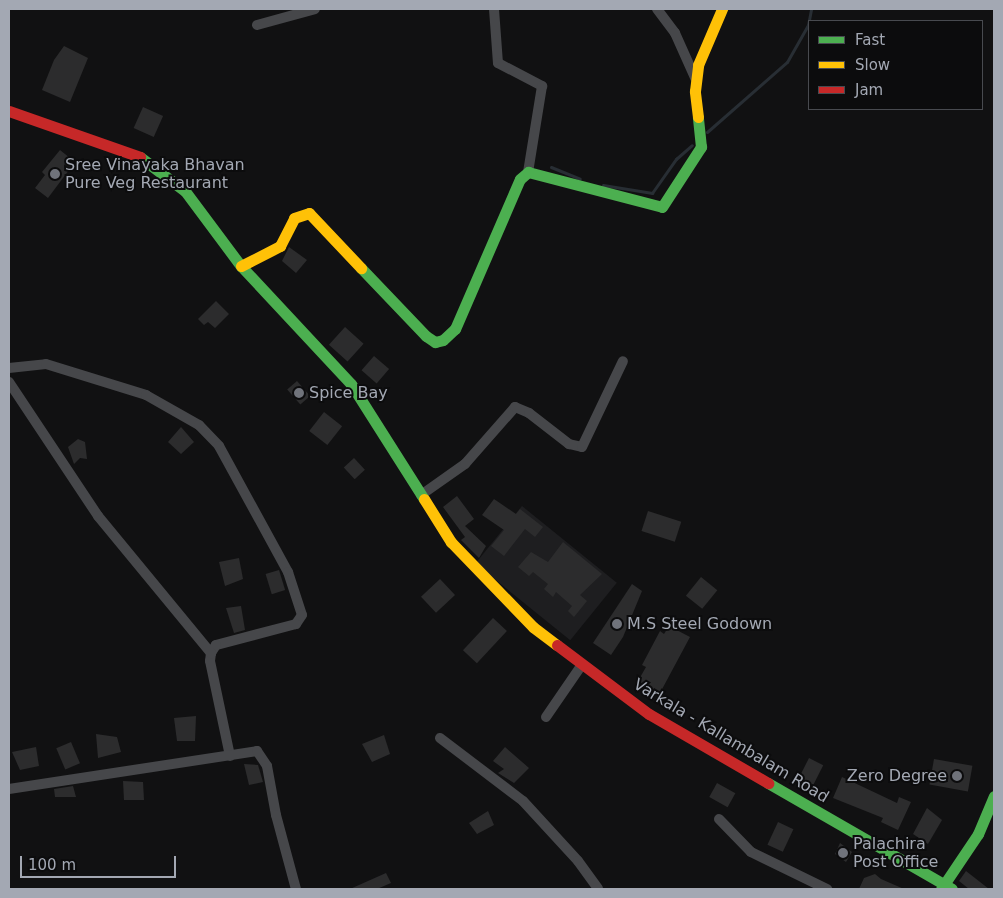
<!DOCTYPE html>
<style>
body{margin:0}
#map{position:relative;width:1003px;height:898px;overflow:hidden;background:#111112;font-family:"DejaVu Sans",sans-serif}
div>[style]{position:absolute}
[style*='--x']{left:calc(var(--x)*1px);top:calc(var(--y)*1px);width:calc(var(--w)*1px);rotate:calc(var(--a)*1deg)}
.built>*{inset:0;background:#1e1e20;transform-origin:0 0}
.stream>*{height:3px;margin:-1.5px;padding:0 1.5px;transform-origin:1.5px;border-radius:1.5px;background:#282e34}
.building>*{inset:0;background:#2c2c2d;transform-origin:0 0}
.street>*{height:10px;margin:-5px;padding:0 5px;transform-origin:5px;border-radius:5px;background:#46474a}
.fast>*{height:11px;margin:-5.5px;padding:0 5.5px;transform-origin:5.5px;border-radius:5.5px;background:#4caf50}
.slow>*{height:11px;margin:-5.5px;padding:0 5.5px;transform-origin:5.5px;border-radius:5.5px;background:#ffc107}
.jam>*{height:11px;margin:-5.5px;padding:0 5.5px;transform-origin:5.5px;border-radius:5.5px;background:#c62828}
.dots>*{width:14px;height:14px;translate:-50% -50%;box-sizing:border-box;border:2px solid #0c0c0d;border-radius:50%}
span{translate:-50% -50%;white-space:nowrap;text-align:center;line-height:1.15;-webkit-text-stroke:4px #0c0c0d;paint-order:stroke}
.poi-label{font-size:16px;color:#a3a8b3}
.left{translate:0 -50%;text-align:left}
.right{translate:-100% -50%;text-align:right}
.street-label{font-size:16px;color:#a3a8b3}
.frame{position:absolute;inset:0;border:10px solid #a3a8b3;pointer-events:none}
.legend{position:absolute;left:808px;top:20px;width:175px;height:90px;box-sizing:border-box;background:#0c0c0d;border:1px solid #484a4f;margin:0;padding:6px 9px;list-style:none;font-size:15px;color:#a3a8b3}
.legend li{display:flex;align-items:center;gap:10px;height:25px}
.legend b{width:25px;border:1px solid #484a4f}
.scale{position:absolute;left:20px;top:856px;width:156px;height:22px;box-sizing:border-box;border:2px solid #a3a8b3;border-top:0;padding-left:6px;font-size:15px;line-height:18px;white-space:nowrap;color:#a3a8b3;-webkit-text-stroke:4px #0c0c0d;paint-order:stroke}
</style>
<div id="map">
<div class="built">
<div style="left:522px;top:506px;width:122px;height:74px;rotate:39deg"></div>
</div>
<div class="stream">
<div style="--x:707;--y:132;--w:106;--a:-41.2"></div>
<div style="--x:787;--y:62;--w:43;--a:-60.4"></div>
<div style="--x:808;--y:25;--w:16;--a:-79"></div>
<div style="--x:551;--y:167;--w:31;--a:22"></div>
<div style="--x:603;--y:185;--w:50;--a:9.3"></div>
<div style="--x:652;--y:193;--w:42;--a:-54.8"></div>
<div style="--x:676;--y:159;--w:21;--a:-41"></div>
</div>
<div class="building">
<div style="clip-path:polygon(64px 46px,88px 58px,70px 102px,42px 90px,54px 60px)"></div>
<div style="left:143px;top:107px;width:22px;height:23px;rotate:24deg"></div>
<div style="clip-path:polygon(60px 150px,75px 162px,48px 198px,35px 188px,45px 175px,42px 172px)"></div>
<div style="clip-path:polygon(289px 247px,307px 260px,296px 273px,282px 261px)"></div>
<div style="clip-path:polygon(216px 301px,229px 314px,215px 328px,208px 322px,204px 325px,198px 319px)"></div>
<div style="left:345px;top:327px;width:25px;height:24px;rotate:42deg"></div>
<div style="left:374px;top:356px;width:20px;height:19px;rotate:41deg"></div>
<div style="left:297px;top:381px;width:20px;height:13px;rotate:49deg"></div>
<div style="left:324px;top:412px;width:23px;height:24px;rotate:38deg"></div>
<div style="clip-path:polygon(181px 427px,194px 442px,181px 454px,168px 442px)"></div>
<div style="clip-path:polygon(78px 439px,85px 442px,87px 459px,80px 458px,74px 464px,68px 447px)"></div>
<div style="left:354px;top:458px;width:16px;height:14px;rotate:47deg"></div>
<div style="clip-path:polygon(457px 496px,474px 519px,465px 526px,486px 546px,479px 558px,461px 540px,465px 537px,443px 507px)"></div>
<div style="clip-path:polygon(494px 499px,516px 514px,520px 509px,543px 527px,535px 537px,525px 529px,504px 556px,491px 546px,504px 530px,482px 515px)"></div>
<div style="left:648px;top:511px;width:35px;height:21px;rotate:18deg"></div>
<div style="clip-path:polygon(563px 542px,602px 574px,580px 595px,587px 601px,574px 617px,568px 611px,572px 606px,556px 592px,553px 597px,544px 589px,548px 584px,533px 572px,529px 576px,518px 567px,531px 552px,548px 562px)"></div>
<div style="clip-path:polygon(239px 558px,243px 579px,225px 586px,219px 562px)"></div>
<div style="left:279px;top:570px;width:21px;height:14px;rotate:73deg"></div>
<div style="left:701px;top:577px;width:21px;height:24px;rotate:39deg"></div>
<div style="left:440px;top:579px;width:22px;height:26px;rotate:47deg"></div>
<div style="clip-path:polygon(632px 584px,642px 591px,623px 637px,611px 655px,593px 643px)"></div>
<div style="clip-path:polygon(241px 606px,245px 630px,234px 633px,226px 608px)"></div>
<div style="left:493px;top:618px;width:19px;height:44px;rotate:43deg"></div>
<div style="clip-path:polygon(669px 626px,690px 637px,660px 693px,638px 681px,646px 667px,642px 665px,660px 631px,664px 634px)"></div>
<div style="clip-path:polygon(196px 716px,195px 741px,177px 741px,174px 718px)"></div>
<div style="clip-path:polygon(96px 734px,117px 737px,121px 752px,98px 758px)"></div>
<div style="clip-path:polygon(384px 735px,390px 754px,372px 762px,362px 744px)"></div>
<div style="left:71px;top:742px;width:23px;height:16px;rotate:67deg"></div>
<div style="clip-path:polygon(36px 747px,39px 766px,20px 770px,12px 752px)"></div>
<div style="clip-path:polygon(505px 747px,529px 768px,514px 783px,498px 773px,504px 769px,493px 761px)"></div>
<div style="left:809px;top:758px;width:16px;height:26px;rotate:27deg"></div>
<div style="left:934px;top:759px;width:39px;height:26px;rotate:10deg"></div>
<div style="clip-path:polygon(244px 764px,258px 765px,263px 782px,249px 785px)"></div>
<div style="clip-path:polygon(842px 777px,897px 803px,899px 797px,911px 802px,898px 830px,881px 822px,883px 818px,833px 798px)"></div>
<div style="clip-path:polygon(123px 781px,143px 782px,144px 800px,124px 800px)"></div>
<div style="left:717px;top:783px;width:21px;height:16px;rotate:29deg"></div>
<div style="clip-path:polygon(73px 786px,76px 797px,55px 797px,54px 789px)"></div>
<div style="clip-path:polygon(927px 808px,942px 820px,928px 844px,913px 834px)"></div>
<div style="clip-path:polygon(488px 811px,494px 825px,477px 834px,469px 823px)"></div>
<div style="left:778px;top:822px;width:17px;height:25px;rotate:25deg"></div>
<div style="clip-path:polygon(840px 843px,852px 852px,846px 862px,835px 854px)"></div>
<div style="clip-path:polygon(966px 871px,989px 889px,969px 889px,959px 881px)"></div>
<div style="clip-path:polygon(386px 873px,391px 883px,377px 889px,350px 889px)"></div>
<div style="clip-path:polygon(875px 874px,881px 879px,904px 889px,859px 889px,864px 878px)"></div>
</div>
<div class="street">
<div style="--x:494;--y:9;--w:54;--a:85.8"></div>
<div style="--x:498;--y:63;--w:50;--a:27.6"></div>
<div style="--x:542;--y:86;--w:87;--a:99.2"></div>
<div style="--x:657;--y:9;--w:30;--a:53"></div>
<div style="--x:675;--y:33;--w:51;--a:65.9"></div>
<div style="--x:257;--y:25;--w:60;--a:-15.4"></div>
<div style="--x:9;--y:368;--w:37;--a:-6"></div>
<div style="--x:46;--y:364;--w:105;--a:17.2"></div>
<div style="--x:146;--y:395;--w:61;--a:29.5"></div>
<div style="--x:199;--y:425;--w:29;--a:46"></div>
<div style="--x:219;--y:446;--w:144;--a:61.3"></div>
<div style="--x:288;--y:572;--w:45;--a:72"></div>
<div style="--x:302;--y:615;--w:11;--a:124"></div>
<div style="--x:296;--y:624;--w:83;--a:165.3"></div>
<div style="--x:216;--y:645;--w:9;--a:122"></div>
<div style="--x:211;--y:653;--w:8;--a:97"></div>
<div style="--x:210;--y:661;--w:97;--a:78.1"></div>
<div style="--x:9;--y:382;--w:161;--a:56.4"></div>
<div style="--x:98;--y:516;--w:178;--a:50.5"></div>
<div style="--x:421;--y:495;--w:54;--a:-35.2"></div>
<div style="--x:465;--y:464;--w:76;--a:-48.7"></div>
<div style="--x:515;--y:407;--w:15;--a:23"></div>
<div style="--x:529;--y:413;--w:51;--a:37.8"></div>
<div style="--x:569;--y:444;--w:13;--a:13"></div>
<div style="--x:582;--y:447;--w:95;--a:-64.5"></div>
<div style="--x:546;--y:717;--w:62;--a:-55.5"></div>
<div style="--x:440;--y:738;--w:104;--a:37.2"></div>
<div style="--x:523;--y:801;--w:81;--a:47.5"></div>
<div style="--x:578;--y:861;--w:34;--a:54"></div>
<div style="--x:9;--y:789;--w:251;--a:-8.7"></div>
<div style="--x:257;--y:751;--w:18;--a:56"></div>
<div style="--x:267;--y:766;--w:50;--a:79.6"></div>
<div style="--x:276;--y:815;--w:77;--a:74.9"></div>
<div style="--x:719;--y:819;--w:46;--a:45.9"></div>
<div style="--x:751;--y:852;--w:85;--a:26"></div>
</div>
<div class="fast">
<div style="--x:140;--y:157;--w:56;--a:37.1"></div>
<div style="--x:185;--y:191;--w:94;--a:53.3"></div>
<div style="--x:241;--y:266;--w:161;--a:47"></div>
<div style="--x:351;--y:384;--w:136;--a:57.6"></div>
<div style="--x:361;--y:268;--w:94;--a:46.3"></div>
<div style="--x:426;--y:336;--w:11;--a:34"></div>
<div style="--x:435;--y:342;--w:8;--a:-14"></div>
<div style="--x:443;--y:340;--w:16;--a:-43"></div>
<div style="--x:455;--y:329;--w:163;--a:-66.6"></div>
<div style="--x:520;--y:179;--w:11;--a:-41"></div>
<div style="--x:528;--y:172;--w:138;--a:14.6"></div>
<div style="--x:662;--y:207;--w:72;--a:-57"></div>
<div style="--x:701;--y:147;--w:30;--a:-96"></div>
<div style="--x:768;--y:783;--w:212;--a:29.9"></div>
<div style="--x:941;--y:889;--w:66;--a:-56.1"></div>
<div style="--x:978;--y:834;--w:41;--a:-67.2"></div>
</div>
<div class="slow">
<div style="--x:698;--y:117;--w:26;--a:-97"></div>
<div style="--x:695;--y:91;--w:26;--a:-83"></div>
<div style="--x:698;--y:65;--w:61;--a:-66.8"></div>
<div style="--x:241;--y:266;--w:44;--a:-27.1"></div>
<div style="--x:280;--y:246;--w:31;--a:-63"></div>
<div style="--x:294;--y:218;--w:16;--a:-18"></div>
<div style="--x:309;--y:213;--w:76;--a:46.6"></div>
<div style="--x:424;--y:499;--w:51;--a:57.9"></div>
<div style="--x:451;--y:542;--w:118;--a:46"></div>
<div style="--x:533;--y:627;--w:30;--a:37"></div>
</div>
<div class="jam">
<div style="--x:9;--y:111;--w:139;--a:19.3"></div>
<div style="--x:557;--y:645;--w:115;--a:36.9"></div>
<div style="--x:649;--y:714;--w:138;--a:30.1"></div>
</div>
<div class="dots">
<div style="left:55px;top:174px;background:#70737b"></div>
<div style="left:299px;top:393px;background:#70737b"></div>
<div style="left:617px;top:624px;background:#70737b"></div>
<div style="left:957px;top:776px;background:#70737b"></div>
<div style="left:843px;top:853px;background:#70737b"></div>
</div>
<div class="poi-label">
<span class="left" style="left:65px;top:174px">Sree Vinayaka Bhavan<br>Pure Veg Restaurant</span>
<span class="left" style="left:309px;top:393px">Spice Bay</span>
<span class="left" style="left:627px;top:624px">M.S Steel Godown</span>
<span class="right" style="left:947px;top:776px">Zero Degree</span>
<span class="left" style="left:853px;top:853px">Palachira<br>Post Office</span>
</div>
<div class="street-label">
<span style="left:731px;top:741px;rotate:31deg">Varkala - Kallambalam Road</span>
</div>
<div class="frame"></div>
<ul class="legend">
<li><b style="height:6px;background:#4caf50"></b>Fast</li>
<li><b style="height:6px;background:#ffc107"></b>Slow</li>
<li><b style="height:6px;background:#c62828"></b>Jam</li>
</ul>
<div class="scale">100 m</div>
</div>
